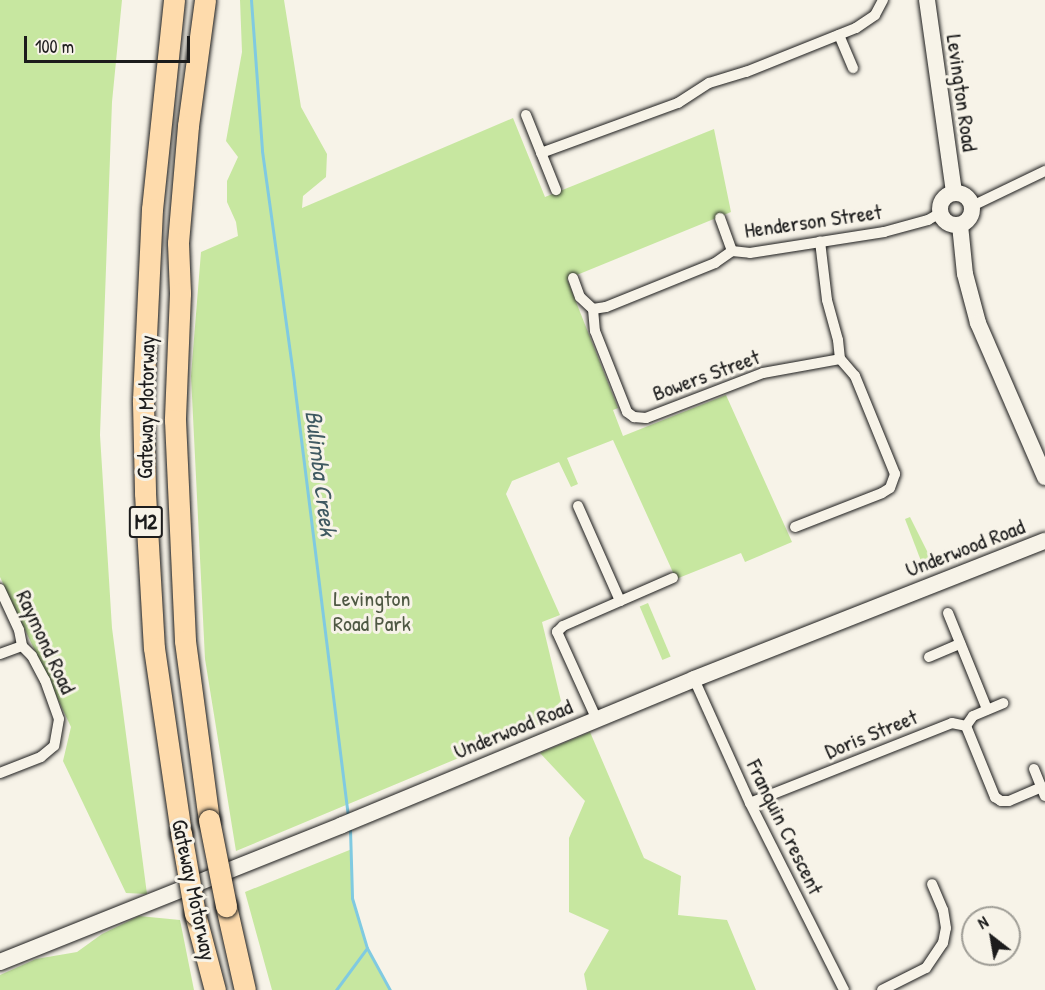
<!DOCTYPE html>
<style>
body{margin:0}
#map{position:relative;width:1045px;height:990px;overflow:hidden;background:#f7f3e8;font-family:"Patrick Hand",sans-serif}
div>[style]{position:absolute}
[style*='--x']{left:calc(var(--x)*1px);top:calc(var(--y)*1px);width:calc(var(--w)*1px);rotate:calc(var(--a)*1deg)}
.green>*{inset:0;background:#c7e7a0;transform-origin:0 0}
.stream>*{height:3px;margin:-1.5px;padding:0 1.5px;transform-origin:1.5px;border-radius:1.5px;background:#80cae1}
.roads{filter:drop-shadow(0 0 2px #1c1c1c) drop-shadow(0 0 2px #1c1c1c)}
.street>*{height:10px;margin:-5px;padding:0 5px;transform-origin:5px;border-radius:5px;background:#f7f3e8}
.secondary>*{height:16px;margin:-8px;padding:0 8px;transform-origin:8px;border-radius:8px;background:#f7f3e8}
.secondary>.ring{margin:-8px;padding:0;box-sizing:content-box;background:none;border:16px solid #f7f3e8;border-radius:50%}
.highway>*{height:21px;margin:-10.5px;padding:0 10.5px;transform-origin:10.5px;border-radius:10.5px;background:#fedbac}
.bridges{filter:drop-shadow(0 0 2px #1c1c1c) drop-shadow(0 0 2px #1c1c1c)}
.highway-bridge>*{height:21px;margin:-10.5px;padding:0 10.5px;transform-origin:10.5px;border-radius:10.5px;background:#fedbac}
span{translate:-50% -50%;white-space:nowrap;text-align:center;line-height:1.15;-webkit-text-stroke:6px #f7f3e8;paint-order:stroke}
.shield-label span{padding:2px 4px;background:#f7f3e8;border:2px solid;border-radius:4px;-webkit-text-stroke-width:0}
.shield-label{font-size:21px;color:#1c1c1c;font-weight:700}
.street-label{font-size:22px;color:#1c1c1c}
.park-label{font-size:22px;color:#4f5944}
.water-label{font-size:24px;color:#3f5961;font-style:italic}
.north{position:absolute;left:961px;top:906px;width:60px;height:60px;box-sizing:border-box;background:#f7f3e8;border:2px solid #9f9d96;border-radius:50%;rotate:329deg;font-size:16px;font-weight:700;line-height:24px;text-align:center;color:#1c1c1c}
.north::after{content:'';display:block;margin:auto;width:21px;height:27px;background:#1c1c1c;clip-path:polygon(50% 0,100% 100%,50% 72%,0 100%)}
.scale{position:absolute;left:24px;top:36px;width:166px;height:27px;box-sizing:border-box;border:3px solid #1c1c1c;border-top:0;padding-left:8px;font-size:18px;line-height:21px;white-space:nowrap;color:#1c1c1c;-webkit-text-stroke:4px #f7f3e8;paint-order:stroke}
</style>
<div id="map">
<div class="green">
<div style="clip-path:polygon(0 0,122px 0,112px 102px,100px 435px,112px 628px,147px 894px,126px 893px,63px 761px,71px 727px,0 577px)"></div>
<div style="clip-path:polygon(240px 0,284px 0,301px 107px,327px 154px,326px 177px,303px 196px,302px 208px,513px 118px,545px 197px,714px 129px,731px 212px,567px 279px,618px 408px,613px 410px,623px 436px,726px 395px,792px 542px,745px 562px,741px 553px,676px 579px,613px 440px,567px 458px,578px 484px,571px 487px,559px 462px,512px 481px,506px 494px,560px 615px,542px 622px,561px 701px,540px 724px,236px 851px,205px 659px,191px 376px,201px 252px,238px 236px,236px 222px,227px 202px,227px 181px,238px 157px,226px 141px,242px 52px)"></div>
<div style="clip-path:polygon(910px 517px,930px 557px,921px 561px,905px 519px)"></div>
<div style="left:648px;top:603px;width:58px;height:9px;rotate:67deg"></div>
<div style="clip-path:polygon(590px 732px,644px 858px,681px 876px,678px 915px,727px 920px,756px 990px,587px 990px,584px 974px,609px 930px,569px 912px,569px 838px,585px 801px,540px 753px)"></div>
<div style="clip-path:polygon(352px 849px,352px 898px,367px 948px,390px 990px,272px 990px,245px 892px)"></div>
<div style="clip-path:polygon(139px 916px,180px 920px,194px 990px,0 990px,0 975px,36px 959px,77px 952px,102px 934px)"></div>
</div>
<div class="stream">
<div style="--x:251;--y:0;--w:151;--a:85.8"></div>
<div style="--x:262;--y:151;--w:234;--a:82.1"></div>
<div style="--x:294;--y:383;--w:436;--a:82.9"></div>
<div style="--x:350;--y:829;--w:69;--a:88.3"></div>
<div style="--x:352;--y:898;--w:52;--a:73.3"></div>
<div style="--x:367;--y:948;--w:48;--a:61.3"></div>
<div style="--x:336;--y:990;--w:52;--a:-53.6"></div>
</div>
<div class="roads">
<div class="street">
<div style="--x:839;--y:35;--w:36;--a:67"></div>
<div style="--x:526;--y:115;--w:81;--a:68.2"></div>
<div style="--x:541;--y:153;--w:146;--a:-20.1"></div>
<div style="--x:678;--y:103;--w:37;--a:-33"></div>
<div style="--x:709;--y:83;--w:39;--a:-17"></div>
<div style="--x:746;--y:72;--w:118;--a:-21.8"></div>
<div style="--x:856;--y:28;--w:23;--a:-34"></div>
<div style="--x:875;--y:15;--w:17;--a:-62"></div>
<div style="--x:972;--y:206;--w:81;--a:-25.6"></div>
<div style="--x:720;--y:218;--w:35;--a:70"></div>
<div style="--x:573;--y:278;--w:20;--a:70"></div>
<div style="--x:580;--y:297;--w:18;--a:43"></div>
<div style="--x:593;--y:309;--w:22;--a:85"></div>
<div style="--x:595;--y:331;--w:87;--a:68.4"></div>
<div style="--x:627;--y:412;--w:9;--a:36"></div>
<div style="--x:634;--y:417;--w:12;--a:5"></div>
<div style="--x:646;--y:418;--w:125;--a:-21"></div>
<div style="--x:763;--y:373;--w:78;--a:-10.3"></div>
<div style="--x:593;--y:309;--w:13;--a:-9"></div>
<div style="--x:606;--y:307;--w:118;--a:-22"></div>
<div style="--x:715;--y:263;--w:21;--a:-35"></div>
<div style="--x:732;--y:251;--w:18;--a:6"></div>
<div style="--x:750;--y:253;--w:136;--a:-8.9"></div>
<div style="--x:884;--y:232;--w:46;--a:-15.3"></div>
<div style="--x:928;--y:220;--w:14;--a:-30"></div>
<div style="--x:578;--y:506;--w:104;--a:66.1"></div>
<div style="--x:795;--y:527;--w:93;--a:-21.3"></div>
<div style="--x:882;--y:493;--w:9;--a:-32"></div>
<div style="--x:890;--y:488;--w:15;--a:-70"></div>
<div style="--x:895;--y:474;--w:106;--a:-112.2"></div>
<div style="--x:855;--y:376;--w:23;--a:-131"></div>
<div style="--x:840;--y:359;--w:19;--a:-96"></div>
<div style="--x:838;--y:340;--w:41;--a:-105.4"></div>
<div style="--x:827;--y:300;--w:59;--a:-96.8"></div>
<div style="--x:0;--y:589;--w:45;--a:65.1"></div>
<div style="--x:19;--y:630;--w:16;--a:79"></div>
<div style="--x:22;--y:646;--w:14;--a:45"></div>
<div style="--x:32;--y:656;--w:27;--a:62"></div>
<div style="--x:45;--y:680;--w:41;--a:70.3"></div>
<div style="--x:59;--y:719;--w:27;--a:100"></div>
<div style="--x:54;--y:746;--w:17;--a:140"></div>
<div style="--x:41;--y:757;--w:44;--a:158.7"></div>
<div style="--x:948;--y:613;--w:104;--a:67.9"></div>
<div style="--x:0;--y:654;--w:23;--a:-20"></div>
<div style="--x:929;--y:657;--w:34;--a:-23"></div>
<div style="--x:694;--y:679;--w:136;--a:65.7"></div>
<div style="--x:750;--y:803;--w:209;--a:63.3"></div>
<div style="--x:597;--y:720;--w:97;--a:-114.4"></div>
<div style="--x:557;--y:632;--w:8;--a:-45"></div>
<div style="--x:563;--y:626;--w:120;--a:-23.6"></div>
<div style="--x:966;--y:726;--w:77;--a:67.8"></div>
<div style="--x:995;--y:797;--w:7;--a:34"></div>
<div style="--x:1001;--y:801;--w:8;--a:0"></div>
<div style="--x:1009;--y:801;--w:36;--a:-23"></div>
<div style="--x:1034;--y:769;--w:29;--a:68"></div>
<div style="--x:750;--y:803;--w:217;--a:-21.6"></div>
<div style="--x:952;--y:723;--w:14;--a:12"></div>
<div style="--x:966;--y:726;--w:12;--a:-55"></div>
<div style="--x:973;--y:716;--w:33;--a:-23"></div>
<div style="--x:882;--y:990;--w:49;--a:-26.6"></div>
<div style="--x:926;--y:968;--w:30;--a:-56"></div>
<div style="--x:943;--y:943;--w:15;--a:-79"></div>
<div style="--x:946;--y:928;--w:18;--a:-99"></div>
<div style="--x:943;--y:910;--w:28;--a:-113"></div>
</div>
<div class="secondary">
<div style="--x:927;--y:0;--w:195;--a:82"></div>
<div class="ring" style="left:940px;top:193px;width:16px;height:16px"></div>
<div style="--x:960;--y:225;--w:49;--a:84.2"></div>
<div style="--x:965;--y:274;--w:51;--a:75.1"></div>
<div style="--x:978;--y:323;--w:168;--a:66.5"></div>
<div style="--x:0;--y:962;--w:368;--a:-21.8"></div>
<div style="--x:342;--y:825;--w:381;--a:-22.5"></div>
<div style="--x:694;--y:679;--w:377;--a:-21.5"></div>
</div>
<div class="highway">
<div style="--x:174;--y:0;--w:210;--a:96"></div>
<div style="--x:152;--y:209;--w:193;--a:92.7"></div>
<div style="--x:143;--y:402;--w:91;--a:88.7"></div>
<div style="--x:145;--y:493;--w:155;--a:86.7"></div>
<div style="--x:154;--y:648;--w:187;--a:81.7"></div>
<div style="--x:205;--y:0;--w:127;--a:97.7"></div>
<div style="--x:188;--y:126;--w:117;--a:94.9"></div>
<div style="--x:178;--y:243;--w:50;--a:87.7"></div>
<div style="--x:180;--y:293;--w:127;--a:92.3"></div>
<div style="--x:175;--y:420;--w:221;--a:87.4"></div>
<div style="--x:185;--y:641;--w:181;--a:82.4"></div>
<div style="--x:226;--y:906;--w:86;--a:77.3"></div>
<div style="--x:195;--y:914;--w:79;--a:75.3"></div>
</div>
</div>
<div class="bridges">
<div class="highway-bridge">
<div style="--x:209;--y:820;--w:88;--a:78.8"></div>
<div style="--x:181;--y:833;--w:82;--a:80.2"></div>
</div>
</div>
<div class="shield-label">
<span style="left:146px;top:522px">M2</span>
</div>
<div class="street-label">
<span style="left:962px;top:93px;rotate:82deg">Levington Road</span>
<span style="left:813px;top:221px;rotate:-8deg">Henderson Street</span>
<span style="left:706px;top:375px;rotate:-20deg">Bowers Street</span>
<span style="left:146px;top:407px;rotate:-89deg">Gateway Motorway</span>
<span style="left:965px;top:548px;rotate:-21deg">Underwood Road</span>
<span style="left:46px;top:642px;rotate:65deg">Raymond Road</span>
<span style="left:513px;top:729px;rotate:-22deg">Underwood Road</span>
<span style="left:871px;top:734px;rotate:-22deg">Doris Street</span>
<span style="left:785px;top:827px;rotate:64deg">Franquin Crescent</span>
<span style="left:194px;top:890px;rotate:78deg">Gateway Motorway</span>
</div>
<div class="park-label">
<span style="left:372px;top:611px">Levington<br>Road Park</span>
</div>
<div class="water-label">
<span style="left:321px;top:473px;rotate:83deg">Bulimba Creek</span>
</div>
<div class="north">N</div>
<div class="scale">100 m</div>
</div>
